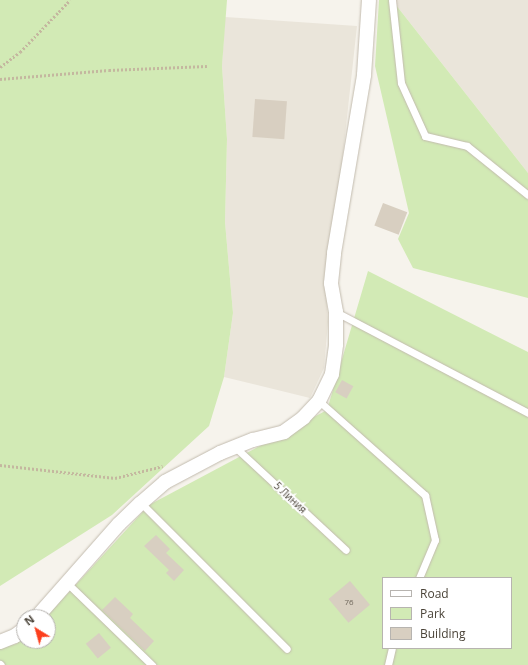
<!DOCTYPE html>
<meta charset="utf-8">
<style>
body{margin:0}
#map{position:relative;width:528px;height:665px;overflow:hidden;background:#f6f3ec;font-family:"Open Sans",sans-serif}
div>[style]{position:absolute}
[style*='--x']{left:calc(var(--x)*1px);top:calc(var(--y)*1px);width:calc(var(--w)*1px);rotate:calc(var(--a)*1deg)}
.residential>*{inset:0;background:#eae5da}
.green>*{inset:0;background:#d2eab5}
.building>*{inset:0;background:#d8cfc1;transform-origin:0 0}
.path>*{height:2.5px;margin-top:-1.25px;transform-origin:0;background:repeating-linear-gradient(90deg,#c4b79f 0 2px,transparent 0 4px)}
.roads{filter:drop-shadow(0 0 1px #c2bbae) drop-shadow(0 0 1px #c2bbae)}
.lane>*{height:7px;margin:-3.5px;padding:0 3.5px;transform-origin:3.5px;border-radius:3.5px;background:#fff}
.street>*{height:14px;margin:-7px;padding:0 7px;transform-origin:7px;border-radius:7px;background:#fff}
span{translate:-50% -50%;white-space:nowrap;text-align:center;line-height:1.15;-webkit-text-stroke:3.5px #fff;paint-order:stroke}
.number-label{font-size:8px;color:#6e675b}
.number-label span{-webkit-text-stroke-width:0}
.street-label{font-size:10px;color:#4b4439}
.legend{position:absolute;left:382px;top:577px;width:130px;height:72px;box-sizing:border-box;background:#fff;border:1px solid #b7b4b0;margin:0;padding:5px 7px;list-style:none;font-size:12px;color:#4b4439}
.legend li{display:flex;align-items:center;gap:8px;height:20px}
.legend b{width:20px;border:1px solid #b7b4b0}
.north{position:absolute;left:16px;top:609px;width:40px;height:40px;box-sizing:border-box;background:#fff;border:1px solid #b7b4b0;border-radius:50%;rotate:323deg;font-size:11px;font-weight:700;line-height:16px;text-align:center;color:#4b4439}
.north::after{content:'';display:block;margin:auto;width:14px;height:18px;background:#fc3f1d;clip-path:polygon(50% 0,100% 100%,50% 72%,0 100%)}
</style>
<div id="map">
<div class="residential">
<div style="clip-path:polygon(392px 0,528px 0,528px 173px)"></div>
<div style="clip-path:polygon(225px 17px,357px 26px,342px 163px,327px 256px,326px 287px,328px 322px,324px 368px,310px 398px,224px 377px,233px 313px,225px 222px,227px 139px,222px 66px)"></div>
</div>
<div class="green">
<div style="clip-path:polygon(0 0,227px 0,222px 66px,227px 139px,225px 222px,233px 313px,224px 377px,209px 426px,112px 515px,0 586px)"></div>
<div style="clip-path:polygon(379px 0,392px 0,528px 173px,528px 298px,413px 268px,398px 239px,409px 213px,375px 66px)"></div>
<div style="clip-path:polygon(evenodd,368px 271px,528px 352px,528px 665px,0 665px,0 647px,16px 644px,24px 636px,24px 641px,48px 641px,48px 617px,44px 617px,71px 590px,149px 505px,327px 410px,368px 271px,383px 578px,511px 578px,511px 648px,383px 648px,383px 578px)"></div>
</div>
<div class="building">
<div style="left:255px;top:99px;width:32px;height:38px;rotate:4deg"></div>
<div style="left:383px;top:203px;width:26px;height:24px;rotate:21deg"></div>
<div style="left:342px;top:380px;width:13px;height:14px;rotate:29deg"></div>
<div style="clip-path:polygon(156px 535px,170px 549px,166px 553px,184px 570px,174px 581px,166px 573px,169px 570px,144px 546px)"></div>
<div style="left:350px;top:581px;width:31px;height:28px;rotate:50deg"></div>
<div style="clip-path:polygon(115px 597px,133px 614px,130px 618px,154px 641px,145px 651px,102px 610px)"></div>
<div style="left:99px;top:633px;width:19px;height:17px;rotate:51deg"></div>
</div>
<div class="path">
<div style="--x:0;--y:67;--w:25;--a:-37"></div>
<div style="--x:20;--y:52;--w:72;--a:-46.1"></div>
<div style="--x:0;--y:79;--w:109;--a:-4.7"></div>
<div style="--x:109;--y:70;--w:98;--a:-2.3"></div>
<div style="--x:0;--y:465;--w:116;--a:6.4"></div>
<div style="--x:115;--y:478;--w:49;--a:-14"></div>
</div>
<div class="roads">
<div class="lane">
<div style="--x:392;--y:0;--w:83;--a:83.8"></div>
<div style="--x:401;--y:83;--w:58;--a:65.6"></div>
<div style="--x:425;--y:136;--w:43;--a:13.4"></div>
<div style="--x:467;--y:146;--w:78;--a:38.8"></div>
<div style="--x:336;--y:312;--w:217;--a:27.7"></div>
<div style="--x:319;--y:401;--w:142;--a:41.6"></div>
<div style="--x:425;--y:495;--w:46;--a:77.5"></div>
<div style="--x:435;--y:540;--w:41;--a:112.8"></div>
<div style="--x:235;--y:447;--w:151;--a:42.9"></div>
<div style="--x:141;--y:503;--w:206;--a:45"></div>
<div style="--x:66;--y:582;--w:120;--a:44"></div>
<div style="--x:0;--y:664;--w:1;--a:45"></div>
<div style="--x:388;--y:665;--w:17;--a:-77"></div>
</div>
<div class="street">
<div style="--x:37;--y:617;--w:124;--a:-48.6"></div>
<div style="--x:119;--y:524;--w:30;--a:-44"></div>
<div style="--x:141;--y:503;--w:32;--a:-41"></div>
<div style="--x:165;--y:482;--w:62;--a:-27.8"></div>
<div style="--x:220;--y:453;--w:35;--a:-22"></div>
<div style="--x:253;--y:440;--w:32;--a:-14"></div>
<div style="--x:284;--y:432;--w:24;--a:-36"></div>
<div style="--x:303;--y:418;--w:23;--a:-47"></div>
<div style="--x:319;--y:401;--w:30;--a:-64"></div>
<div style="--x:332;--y:374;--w:30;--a:-82"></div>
<div style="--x:336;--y:344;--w:32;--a:-90"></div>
<div style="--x:336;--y:312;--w:29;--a:-100"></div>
<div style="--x:331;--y:283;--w:30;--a:-84"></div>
<div style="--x:334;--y:253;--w:181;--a:-80.4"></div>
<div style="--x:364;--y:75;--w:75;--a:-86.2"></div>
<div style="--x:0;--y:642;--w:16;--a:-22"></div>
<div style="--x:15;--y:636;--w:11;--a:-38"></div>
</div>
</div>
<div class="number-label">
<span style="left:349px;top:602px">76</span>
</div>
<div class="street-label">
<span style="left:290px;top:498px;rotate:43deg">5 Линия</span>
</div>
<ul class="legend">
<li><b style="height:5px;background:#fff"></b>Road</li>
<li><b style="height:11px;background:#d2eab5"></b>Park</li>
<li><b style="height:11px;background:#d8cfc1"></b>Building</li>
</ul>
<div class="north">N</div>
</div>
